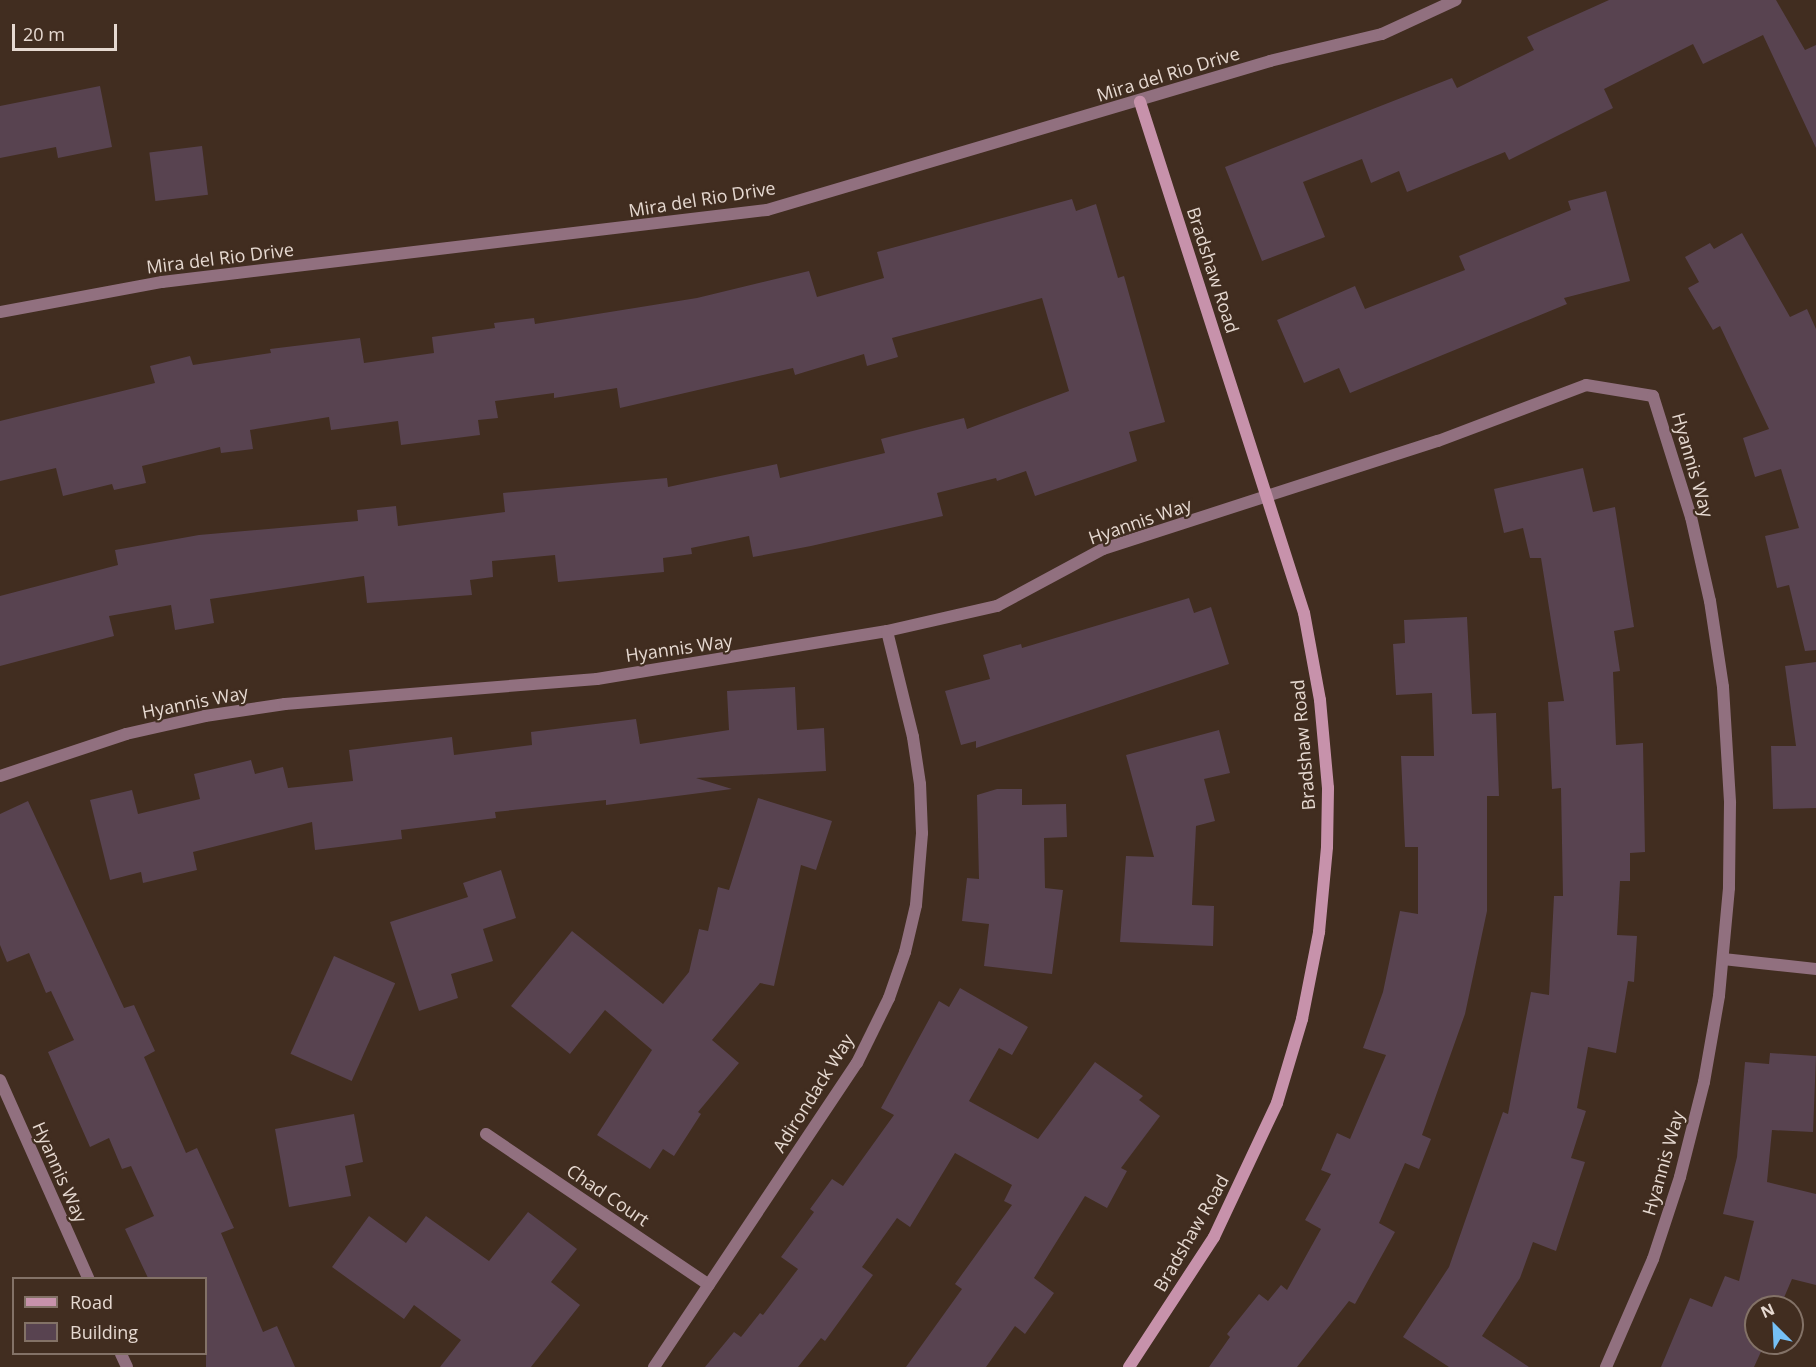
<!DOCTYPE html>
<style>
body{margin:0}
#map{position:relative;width:1816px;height:1367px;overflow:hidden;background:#412d20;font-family:"Open Sans",sans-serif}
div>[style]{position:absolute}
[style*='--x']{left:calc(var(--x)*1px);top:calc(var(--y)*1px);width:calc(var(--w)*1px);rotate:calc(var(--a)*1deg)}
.building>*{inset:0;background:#584350;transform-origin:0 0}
.street>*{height:12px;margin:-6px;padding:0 6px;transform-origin:6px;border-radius:6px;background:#91707f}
.secondary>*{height:12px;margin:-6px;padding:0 6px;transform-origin:6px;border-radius:6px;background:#c792ab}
span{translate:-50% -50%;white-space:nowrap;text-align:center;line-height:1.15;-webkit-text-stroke:4.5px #412d20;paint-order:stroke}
.street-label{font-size:18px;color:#e6d9d1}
.legend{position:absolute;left:12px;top:1277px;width:195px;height:78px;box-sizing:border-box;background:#412d20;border:2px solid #837267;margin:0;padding:8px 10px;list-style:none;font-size:18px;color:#e6d9d1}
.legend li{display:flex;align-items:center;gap:12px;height:30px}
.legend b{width:30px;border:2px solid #837267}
.north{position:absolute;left:1744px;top:1295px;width:60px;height:60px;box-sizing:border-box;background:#412d20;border:2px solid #837267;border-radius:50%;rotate:336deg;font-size:16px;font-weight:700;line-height:24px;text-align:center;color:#e6d9d1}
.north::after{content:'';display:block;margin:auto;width:21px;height:27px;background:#75c0f6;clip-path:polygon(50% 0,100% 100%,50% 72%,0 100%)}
.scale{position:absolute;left:12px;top:24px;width:105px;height:27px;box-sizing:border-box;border:3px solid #e6d9d1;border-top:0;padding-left:8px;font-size:18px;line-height:21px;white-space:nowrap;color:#e6d9d1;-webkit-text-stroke:4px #412d20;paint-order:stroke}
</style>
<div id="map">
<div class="building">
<div style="clip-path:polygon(1609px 0,1776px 0,1805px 50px,1816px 45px,1816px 148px,1763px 35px,1703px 64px,1693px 44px,1604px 89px,1613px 108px,1509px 160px,1505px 152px,1407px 192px,1399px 171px,1371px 183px,1362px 159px,1303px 182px,1325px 237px,1262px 261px,1225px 167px,1452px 78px,1457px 88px,1534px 50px,1527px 37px)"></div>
<div style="clip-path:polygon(100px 86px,112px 147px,58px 158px,56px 147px,0 158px,0 106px)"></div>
<div style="left:202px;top:146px;width:49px;height:53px;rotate:83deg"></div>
<div style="clip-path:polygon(1606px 191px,1630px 281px,1564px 298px,1567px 304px,1350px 393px,1339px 368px,1304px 383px,1277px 320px,1355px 286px,1365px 309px,1465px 270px,1459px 256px,1571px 210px,1568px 201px)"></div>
<div style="clip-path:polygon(1072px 199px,1076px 211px,1096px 204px,1118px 278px,1124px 276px,1165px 422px,1129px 432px,1137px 461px,1035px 496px,1026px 471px,997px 481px,996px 478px,937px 493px,943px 516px,811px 546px,753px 557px,749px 536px,691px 548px,692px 554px,663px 558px,664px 572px,558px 582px,555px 555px,492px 561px,493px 577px,470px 580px,472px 595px,367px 603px,364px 576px,210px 599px,214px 623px,175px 630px,171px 605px,109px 616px,114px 636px,0 666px,0 596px,118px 565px,115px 550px,199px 535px,358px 521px,357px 510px,396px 506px,398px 526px,505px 512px,503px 493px,667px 478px,668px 487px,777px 464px,780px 478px,885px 453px,881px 439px,964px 418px,967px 429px,1069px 391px,1042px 298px,892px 338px,898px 357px,867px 366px,864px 354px,795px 375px,793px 368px,620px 408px,617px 388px,554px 398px,554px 393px,495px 401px,498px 418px,478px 420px,480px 435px,401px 445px,398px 421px,331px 430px,329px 417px,250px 430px,253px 449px,221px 453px,220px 447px,142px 466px,146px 483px,114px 490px,112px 484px,63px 496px,56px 468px,0 481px,0 421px,155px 383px,150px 366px,190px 356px,193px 365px,271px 353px,270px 349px,360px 338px,364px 363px,434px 353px,432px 337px,495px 328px,494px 323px,534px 318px,535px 324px,697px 298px,809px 271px,817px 297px,884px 278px,877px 252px)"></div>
<div style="clip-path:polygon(1742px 233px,1790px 317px,1807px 309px,1816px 329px,1816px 650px,1805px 651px,1789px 585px,1777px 588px,1765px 536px,1799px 528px,1781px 469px,1755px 477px,1743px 438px,1769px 429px,1720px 326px,1713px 330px,1688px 288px,1699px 282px,1685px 257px,1710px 243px,1714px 249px)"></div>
<div style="clip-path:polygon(1583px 468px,1593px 512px,1615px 507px,1634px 627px,1614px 631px,1620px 671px,1613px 672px,1616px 745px,1643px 743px,1645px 852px,1630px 853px,1630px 881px,1620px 881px,1617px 935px,1637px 936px,1634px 982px,1628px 981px,1616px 1053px,1588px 1047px,1577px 1108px,1586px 1111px,1571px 1158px,1585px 1162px,1556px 1251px,1533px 1242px,1520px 1278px,1482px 1336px,1529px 1367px,1449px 1367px,1403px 1337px,1449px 1267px,1503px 1112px,1508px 1114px,1531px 992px,1549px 995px,1554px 896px,1563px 896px,1561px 788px,1552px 789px,1548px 702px,1564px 701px,1541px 558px,1530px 558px,1523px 528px,1504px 533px,1494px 489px)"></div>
<div style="clip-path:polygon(1189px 598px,1194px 613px,1211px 607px,1229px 664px,976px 748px,976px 741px,961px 745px,945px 691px,990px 679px,983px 655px,1021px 644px,1022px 648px)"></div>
<div style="clip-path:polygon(1467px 617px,1472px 714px,1496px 713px,1499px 796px,1487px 796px,1487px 911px,1465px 1014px,1422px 1135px,1431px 1139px,1419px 1169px,1405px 1163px,1379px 1223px,1395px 1232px,1355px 1304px,1349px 1301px,1297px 1367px,1209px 1367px,1230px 1337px,1227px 1334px,1259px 1294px,1268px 1301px,1281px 1285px,1287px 1290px,1321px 1229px,1305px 1220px,1331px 1174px,1321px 1170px,1337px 1133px,1350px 1139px,1386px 1055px,1363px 1048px,1383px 992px,1400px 911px,1418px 914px,1418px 847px,1405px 847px,1401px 756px,1434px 756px,1432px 693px,1396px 695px,1393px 644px,1405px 643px,1404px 620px)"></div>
<div style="clip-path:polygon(1816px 662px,1816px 808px,1773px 809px,1771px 746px,1796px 746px,1785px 666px)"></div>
<div style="clip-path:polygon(795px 687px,797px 730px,824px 728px,826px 771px,696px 778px,732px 789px,606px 805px,606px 800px,495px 812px,496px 818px,401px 830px,402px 839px,315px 850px,312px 822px,193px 852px,197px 870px,143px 883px,141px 872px,110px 880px,90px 800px,132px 790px,138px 814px,200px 799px,194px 774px,251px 760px,255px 774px,283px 767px,288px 788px,353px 781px,349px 750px,452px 737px,454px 755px,532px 745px,531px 732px,636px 719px,640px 744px,729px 730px,727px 691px)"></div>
<div style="clip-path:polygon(1219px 730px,1230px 773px,1204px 779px,1215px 821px,1196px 826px,1192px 905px,1214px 906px,1213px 946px,1120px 942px,1126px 856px,1154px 857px,1126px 755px)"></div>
<div style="clip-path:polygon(997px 789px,1022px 789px,1022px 805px,1066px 804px,1067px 837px,1044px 838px,1045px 888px,1063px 890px,1052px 974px,984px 966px,989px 924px,962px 921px,967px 878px,979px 879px,977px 795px)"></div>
<div style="clip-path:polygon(758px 798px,832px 821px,816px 870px,801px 865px,774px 986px,760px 983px,712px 1040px,739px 1063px,698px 1112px,701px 1114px,674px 1156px,663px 1149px,650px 1169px,597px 1135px,652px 1050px,605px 1010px,570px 1054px,511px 1006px,572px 931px,663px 1004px,689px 972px,699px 929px,708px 931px,718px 887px,729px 890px)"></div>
<div style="clip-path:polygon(28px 801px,124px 1008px,134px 1005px,155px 1051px,144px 1057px,186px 1153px,197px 1148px,234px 1228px,221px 1233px,263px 1332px,277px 1326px,295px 1367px,206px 1367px,206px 1278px,148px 1278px,125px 1229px,154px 1216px,131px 1166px,122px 1169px,109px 1138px,90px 1147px,48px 1052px,74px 1040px,51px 991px,46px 993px,29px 953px,7px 962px,0 945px,0 814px)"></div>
<div style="clip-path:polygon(501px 870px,516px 918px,483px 929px,493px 961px,451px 974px,458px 998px,419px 1011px,390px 922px,468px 897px,463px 883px)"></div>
<div style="left:334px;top:956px;width:67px;height:107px;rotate:24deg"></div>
<div style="clip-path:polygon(960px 988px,1028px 1027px,1012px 1055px,999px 1048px,969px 1101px,1038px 1139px,1095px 1062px,1143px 1096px,1139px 1100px,1160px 1116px,1121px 1168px,1127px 1171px,1107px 1208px,1085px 1196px,1034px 1278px,1054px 1293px,1025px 1334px,1015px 1326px,986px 1367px,906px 1367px,962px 1289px,955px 1284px,1012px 1205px,1004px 1201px,1012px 1185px,955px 1153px,910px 1227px,897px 1218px,862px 1267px,873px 1275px,825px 1341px,821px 1338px,798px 1367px,705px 1367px,734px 1332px,741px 1337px,760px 1313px,763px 1315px,798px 1269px,781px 1257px,814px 1212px,810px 1209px,832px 1179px,843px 1186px,894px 1115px,881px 1108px,939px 1001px,949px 1007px)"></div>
<div style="clip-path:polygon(1770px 1053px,1816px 1056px,1813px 1132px,1772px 1130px,1767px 1182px,1816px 1194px,1816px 1285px,1792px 1279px,1780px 1307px,1756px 1307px,1756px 1343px,1765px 1343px,1754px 1367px,1661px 1367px,1690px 1298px,1712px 1307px,1725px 1276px,1739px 1281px,1754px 1221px,1723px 1214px,1737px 1157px,1745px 1062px,1769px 1064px)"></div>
<div style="clip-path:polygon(354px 1114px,363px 1162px,345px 1166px,351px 1196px,289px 1207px,275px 1129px)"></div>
<div style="clip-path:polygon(528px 1212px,577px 1249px,551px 1282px,580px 1305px,531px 1367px,440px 1367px,461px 1340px,414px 1305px,404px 1319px,332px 1267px,369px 1216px,406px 1243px,426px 1216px,489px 1261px)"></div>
</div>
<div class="street">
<div style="--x:0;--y:312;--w:165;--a:-10.5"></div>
<div style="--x:162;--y:282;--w:609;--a:-6.79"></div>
<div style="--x:767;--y:210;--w:525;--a:-16.5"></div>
<div style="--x:1270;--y:61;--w:115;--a:-13.6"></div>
<div style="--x:1382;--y:34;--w:81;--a:-24.7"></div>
<div style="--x:0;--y:776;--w:133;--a:-18.4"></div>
<div style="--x:126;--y:734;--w:81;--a:-12.8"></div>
<div style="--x:205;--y:716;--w:81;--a:-8.5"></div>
<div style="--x:285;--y:704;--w:313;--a:-4.6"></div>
<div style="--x:597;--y:679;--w:294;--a:-9.4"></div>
<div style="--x:887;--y:631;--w:113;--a:-12.8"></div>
<div style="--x:997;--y:606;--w:120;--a:-28.3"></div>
<div style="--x:1103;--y:549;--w:352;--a:-17.9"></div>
<div style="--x:1438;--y:441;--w:158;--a:-20.7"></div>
<div style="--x:1586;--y:385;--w:68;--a:9.3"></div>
<div style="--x:1653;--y:396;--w:127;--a:72.6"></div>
<div style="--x:1691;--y:517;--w:86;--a:77.3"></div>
<div style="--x:1710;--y:601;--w:87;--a:81.4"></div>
<div style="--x:1723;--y:687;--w:116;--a:86.5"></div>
<div style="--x:1730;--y:803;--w:85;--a:90.7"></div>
<div style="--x:1729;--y:888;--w:108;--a:95.3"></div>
<div style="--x:1719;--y:996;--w:87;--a:99.9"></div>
<div style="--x:1704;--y:1082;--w:98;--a:104.2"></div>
<div style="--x:1680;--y:1177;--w:86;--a:108.2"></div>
<div style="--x:1653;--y:1259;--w:118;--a:113.5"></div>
<div style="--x:1723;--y:959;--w:94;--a:6.1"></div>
<div style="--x:0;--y:1080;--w:217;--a:66"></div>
<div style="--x:486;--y:1134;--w:269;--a:34.1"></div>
<div style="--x:121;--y:1354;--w:14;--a:65"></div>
<div style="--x:654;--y:1367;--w:366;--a:-56.3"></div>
<div style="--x:857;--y:1063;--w:72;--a:-63.8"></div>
<div style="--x:889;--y:998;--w:49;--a:-70.8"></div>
<div style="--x:905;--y:952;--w:48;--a:-76.8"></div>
<div style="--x:916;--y:905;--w:72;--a:-85.2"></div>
<div style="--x:922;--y:833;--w:49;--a:-92.3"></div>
<div style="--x:920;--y:784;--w:48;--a:-98.5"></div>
<div style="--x:913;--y:737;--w:109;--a:-103.8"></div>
</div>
<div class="secondary">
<div style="--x:1129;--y:1367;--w:155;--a:-56.8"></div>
<div style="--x:1214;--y:1237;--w:148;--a:-64.8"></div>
<div style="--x:1277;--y:1103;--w:88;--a:-73.4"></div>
<div style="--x:1302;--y:1019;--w:89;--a:-78.9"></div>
<div style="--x:1319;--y:932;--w:85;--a:-84.6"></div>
<div style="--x:1327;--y:847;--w:59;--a:-89"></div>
<div style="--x:1328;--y:788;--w:88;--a:-95.2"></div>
<div style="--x:1320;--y:700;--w:88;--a:-100.4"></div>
<div style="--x:1304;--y:613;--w:537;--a:-107.79"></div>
</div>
<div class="street-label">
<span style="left:1168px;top:74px;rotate:-17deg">Mira del Rio Drive</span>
<span style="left:702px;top:199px;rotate:-9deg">Mira del Rio Drive</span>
<span style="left:220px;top:258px;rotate:-7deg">Mira del Rio Drive</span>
<span style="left:1213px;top:270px;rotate:72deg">Bradshaw Road</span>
<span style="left:1693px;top:465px;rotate:74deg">Hyannis Way</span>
<span style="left:1140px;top:521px;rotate:-19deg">Hyannis Way</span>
<span style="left:679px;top:648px;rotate:-8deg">Hyannis Way</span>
<span style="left:195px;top:702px;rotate:-11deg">Hyannis Way</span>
<span style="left:1303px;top:745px;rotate:-95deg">Bradshaw Road</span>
<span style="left:813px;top:1093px;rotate:-58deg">Adirondack Way</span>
<span style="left:1663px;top:1163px;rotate:-74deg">Hyannis Way</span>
<span style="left:60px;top:1172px;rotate:66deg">Hyannis Way</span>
<span style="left:608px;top:1195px;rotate:34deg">Chad Court</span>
<span style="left:1191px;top:1233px;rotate:-60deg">Bradshaw Road</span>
</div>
<ul class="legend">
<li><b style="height:8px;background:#c792ab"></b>Road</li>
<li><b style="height:16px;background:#584350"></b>Building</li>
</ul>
<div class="north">N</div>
<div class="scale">20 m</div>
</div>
